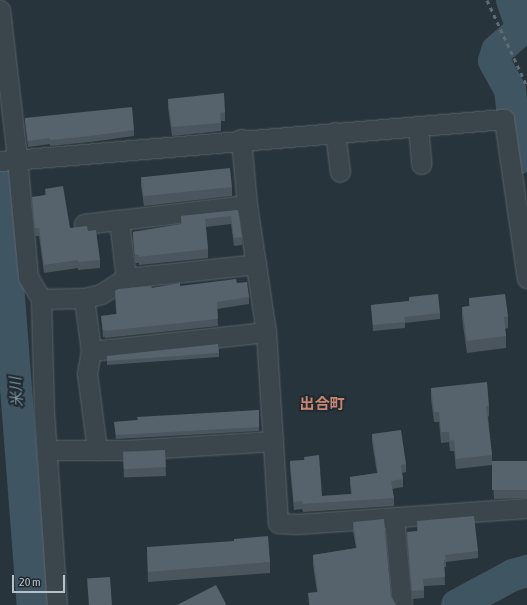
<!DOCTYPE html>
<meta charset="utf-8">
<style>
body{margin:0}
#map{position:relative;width:527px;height:605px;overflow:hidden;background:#27343b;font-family:"Asap Condensed","Noto Sans JP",sans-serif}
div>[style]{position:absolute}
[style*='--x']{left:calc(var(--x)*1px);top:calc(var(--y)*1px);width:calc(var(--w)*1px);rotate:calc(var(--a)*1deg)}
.river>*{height:32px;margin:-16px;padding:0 16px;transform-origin:16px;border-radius:16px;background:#405562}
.roads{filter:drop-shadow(0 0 1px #59636a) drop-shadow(0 0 1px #59636a)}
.minor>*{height:19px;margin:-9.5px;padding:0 9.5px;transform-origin:9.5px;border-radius:9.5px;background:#3b454c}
.rail>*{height:3px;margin-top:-1.5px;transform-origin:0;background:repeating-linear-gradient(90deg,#606c74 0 4px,transparent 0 8px)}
.wall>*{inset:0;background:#4a555d;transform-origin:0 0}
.building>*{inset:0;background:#56636c;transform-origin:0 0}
span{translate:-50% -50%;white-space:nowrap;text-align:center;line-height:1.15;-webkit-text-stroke:4px #202a31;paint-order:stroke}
.water-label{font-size:15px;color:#7c96a6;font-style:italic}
.neighbourhood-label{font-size:15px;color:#c88671;font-weight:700}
.scale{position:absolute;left:12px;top:575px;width:53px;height:18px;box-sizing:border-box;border:2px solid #b7c0c7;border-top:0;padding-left:5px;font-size:12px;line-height:14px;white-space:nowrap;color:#b7c0c7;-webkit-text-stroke:3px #202a31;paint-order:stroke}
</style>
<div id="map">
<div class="river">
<div style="--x:512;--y:0;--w:31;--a:71"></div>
<div style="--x:522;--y:29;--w:33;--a:139"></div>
<div style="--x:497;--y:51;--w:10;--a:107"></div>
<div style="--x:494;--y:61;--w:33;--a:61"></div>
<div style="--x:510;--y:90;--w:69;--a:83.4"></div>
<div style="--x:0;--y:180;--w:426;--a:85.6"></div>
<div style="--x:457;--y:605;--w:64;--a:-28.2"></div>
<div style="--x:513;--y:575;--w:15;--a:-16"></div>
</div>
<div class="roads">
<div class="minor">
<div style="--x:0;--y:10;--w:149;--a:83.4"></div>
<div style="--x:17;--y:158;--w:120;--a:84.7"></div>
<div style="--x:28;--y:277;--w:26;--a:59"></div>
<div style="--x:41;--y:299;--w:112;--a:88.5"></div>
<div style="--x:44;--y:411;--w:194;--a:86.2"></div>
<div style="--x:418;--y:126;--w:38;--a:85"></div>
<div style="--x:335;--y:132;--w:40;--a:82.9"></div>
<div style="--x:241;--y:139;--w:66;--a:84.8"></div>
<div style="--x:247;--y:205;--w:128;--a:81.5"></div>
<div style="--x:266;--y:332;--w:191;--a:86.4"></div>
<div style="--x:278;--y:523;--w:18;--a:3"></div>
<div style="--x:296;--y:524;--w:232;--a:-4"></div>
<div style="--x:0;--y:161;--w:506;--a:-4.76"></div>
<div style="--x:504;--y:119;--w:161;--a:81.8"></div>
<div style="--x:84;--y:224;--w:35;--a:-7"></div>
<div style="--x:126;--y:278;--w:58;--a:-96.9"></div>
<div style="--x:119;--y:220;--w:129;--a:-6.7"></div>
<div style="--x:84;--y:298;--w:17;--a:-13"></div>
<div style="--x:101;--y:294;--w:30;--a:-33"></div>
<div style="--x:126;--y:278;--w:131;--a:-6.1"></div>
<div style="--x:41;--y:299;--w:43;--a:-1.3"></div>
<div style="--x:84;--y:298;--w:53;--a:82.5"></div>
<div style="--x:91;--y:351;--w:22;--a:100"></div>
<div style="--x:87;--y:373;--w:78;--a:82.6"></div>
<div style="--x:97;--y:450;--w:50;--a:180"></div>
<div style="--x:91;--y:351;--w:176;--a:-6.2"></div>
<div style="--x:97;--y:450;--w:30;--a:0"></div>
<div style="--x:127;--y:450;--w:146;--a:-3.5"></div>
<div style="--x:394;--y:517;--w:88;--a:84.8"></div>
</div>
</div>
<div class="rail">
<div style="--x:487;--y:0;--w:95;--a:65.1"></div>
</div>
<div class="wall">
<div style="clip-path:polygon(168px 99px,225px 112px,225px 121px,221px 121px,221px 131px,172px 136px,168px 108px)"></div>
<div style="clip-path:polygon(25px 118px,134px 130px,134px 136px,90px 142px,50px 146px,50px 144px,28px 147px,25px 124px)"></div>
<div style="clip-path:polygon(141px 177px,232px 187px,232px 196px,144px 206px,141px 186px)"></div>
<div style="clip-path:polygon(45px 189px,70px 228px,100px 260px,100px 268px,78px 270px,78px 268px,44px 273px,39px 236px,35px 236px,32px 205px,32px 197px,45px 195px)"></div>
<div style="clip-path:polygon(238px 210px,242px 237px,242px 245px,234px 246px,231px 224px,206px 227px,208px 249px,208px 258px,139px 265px,139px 263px,135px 263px,133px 240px,133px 232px,181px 224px,181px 216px)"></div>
<div style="clip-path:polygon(237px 283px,249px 297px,249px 304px,217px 309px,218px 326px,105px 338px,105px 337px,103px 337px,101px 316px,116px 314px,115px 291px,152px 288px)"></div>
<div style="clip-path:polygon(409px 297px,440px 313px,440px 319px,405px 323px,405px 328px,373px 331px,371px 305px,409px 301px)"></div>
<div style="clip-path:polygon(469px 298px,508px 316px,508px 328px,505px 329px,506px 336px,506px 348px,467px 353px,462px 318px,462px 307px,469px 306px)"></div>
<div style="clip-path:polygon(219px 353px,219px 357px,107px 365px,107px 356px)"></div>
<div style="clip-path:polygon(431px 388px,489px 406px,489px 416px,488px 417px,492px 455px,492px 463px,527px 461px,527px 498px,494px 499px,492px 465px,456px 469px,454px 451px,450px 451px,449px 442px,441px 443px,439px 422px,434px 422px,431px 399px)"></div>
<div style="clip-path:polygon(259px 410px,259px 431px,116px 439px,114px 422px)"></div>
<div style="clip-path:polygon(372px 434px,406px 464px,406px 472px,402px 473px,403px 479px,403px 487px,392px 489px,394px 498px,394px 506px,303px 512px,302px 509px,294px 510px,290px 469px,290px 461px,304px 460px,304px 457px,322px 496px,351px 494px,350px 485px,350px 477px,377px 473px,372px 442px)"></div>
<div style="left:165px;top:450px;width:26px;height:42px;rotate:88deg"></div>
<div style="clip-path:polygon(417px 521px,478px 551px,478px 558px,446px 562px,446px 567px,444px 567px,445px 585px,424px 586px,424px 598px,412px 599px,407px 540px,407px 532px,417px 531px)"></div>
<div style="clip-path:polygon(353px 522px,396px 605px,309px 605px,308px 593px,317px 592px,313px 565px,313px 555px,356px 548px,353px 531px)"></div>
<div style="clip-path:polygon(147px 547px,270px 562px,270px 573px,148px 582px)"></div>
</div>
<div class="building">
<div style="clip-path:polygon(224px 93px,225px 112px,220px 113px,221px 123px,172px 127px,168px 99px)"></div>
<div style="clip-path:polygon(132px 107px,134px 130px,90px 136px,50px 140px,50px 138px,28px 141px,25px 118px)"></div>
<div style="left:230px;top:168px;width:19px;height:89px;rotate:84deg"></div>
<div style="clip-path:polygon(63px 186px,70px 228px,87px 226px,88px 231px,96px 230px,100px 260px,78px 262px,78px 260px,44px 265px,39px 228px,35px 228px,32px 197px,47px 195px,45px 189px)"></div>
<div style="clip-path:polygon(238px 210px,242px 237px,234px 238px,231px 216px,205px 219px,208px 249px,139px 257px,139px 255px,135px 255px,133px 232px,182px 224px,181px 216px)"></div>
<div style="clip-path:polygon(236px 279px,237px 283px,247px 282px,249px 297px,217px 302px,218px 319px,105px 331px,105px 330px,103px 330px,101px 316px,117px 314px,115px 291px,118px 289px,151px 286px,152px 288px,180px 283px,180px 286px)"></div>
<div style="clip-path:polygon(438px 294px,440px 313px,404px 317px,405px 322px,373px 325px,371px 305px,409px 301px,409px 297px)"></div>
<div style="clip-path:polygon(505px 294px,508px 316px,504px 317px,506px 336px,467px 341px,462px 307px,470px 306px,469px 298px)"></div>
<div style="clip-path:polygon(218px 344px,219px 353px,107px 361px,107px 356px)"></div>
<div style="clip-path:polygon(487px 382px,489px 406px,486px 406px,492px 455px,456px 459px,454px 440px,450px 441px,449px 432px,441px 432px,439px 412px,434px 412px,431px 388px)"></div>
<div style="clip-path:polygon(259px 410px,259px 427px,116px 435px,114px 422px,138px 420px,137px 417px)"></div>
<div style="clip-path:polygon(401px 430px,406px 464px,401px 465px,403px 479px,391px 481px,394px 498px,303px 504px,302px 501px,294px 502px,290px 461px,305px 460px,304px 457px,319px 455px,322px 496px,352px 494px,350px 477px,378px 473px,372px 434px)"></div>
<div style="left:165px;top:450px;width:17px;height:42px;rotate:87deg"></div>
<div style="left:527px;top:461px;width:29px;height:35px;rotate:90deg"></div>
<div style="clip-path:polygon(474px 516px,478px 551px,445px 555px,446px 559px,444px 560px,445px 577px,423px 579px,424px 590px,412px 591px,407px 532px,418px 531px,417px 521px)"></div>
<div style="clip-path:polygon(384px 519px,391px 597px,396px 605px,310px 605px,308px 593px,318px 592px,313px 555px,357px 548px,353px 522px)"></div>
<div style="clip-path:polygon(268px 536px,270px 562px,148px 572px,147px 547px,234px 541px,234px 539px)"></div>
<div style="left:110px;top:577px;width:28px;height:23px;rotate:86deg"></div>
<div style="clip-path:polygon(216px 585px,226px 604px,225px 605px,177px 605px)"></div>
</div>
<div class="water-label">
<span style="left:16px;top:392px;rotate:-94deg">米川</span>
</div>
<div class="neighbourhood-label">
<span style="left:322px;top:404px">出合町</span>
</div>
<div class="scale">20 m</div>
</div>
